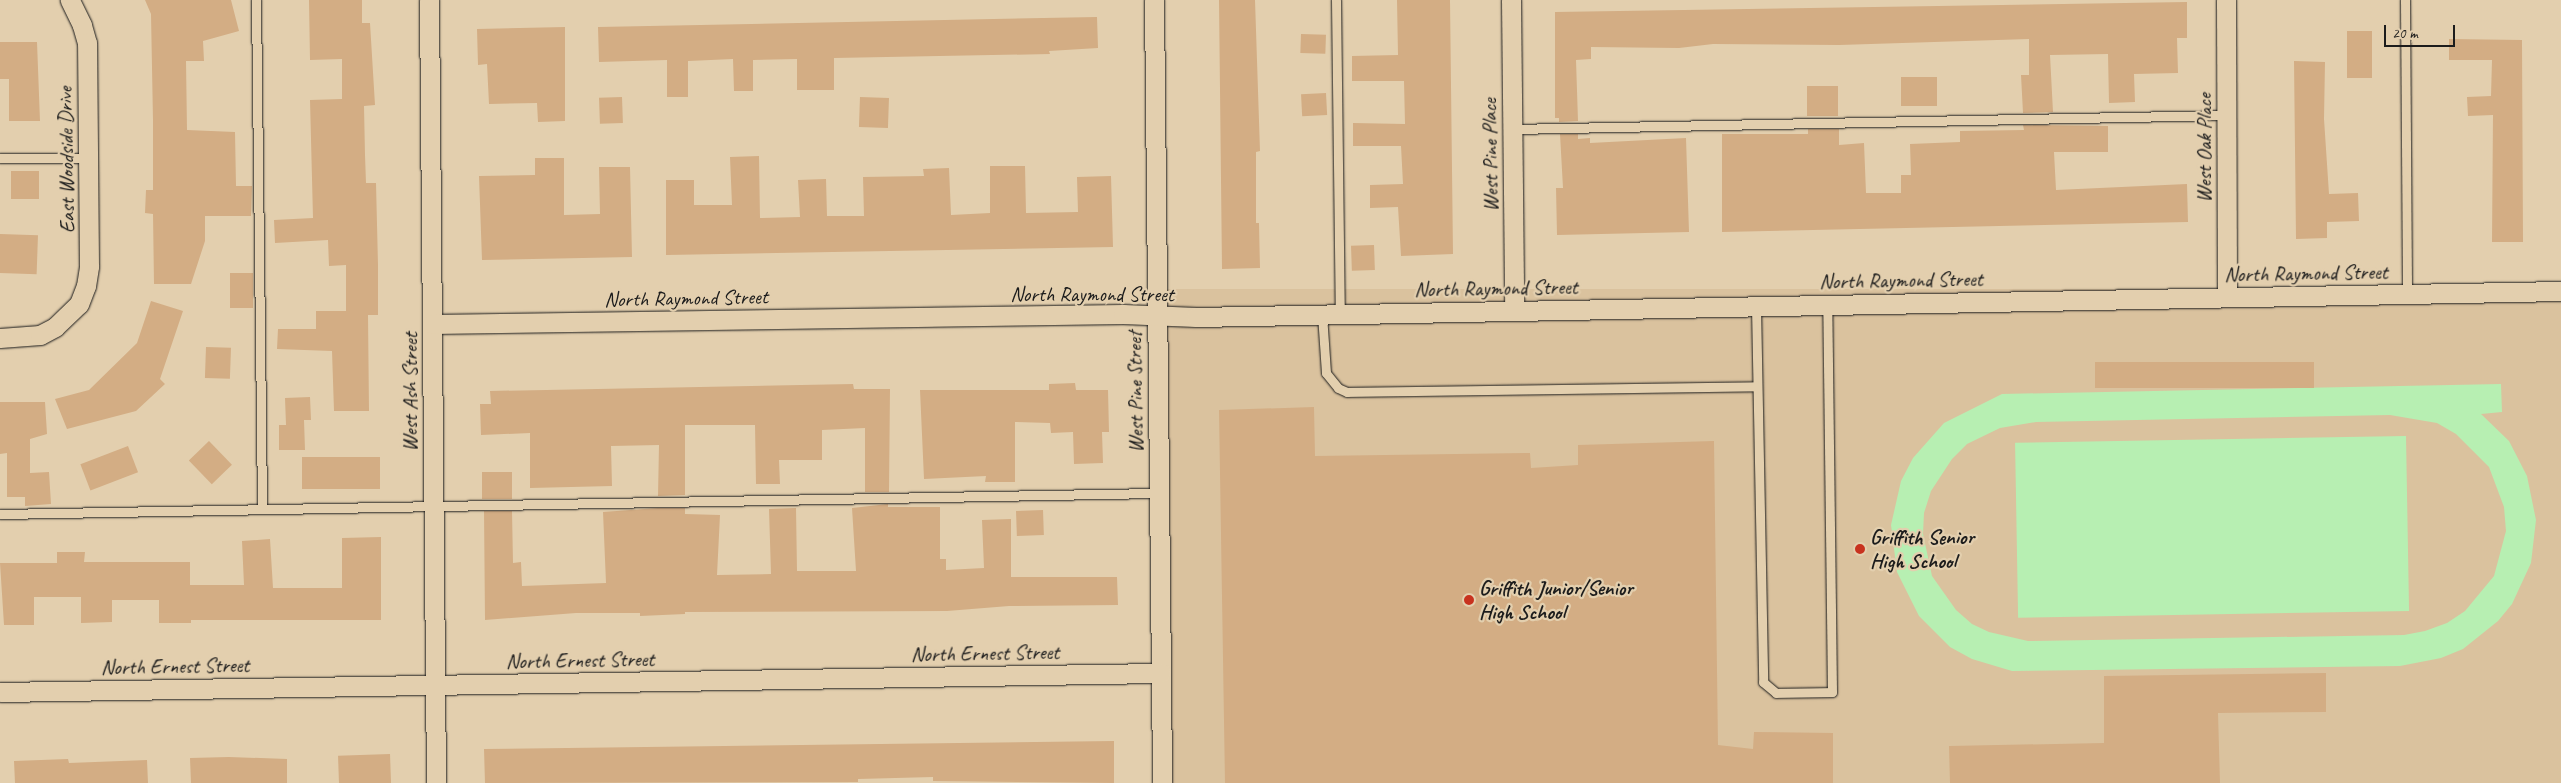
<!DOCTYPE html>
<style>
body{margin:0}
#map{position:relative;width:2561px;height:783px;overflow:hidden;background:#e3cfae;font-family:Caveat,sans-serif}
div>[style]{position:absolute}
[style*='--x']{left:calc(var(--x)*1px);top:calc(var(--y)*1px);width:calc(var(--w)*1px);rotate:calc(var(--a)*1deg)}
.built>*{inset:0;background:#dac29e;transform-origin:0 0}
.green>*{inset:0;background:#b7efb2;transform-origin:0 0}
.building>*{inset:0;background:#d3ad84;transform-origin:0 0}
.roads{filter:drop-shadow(0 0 1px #1c1c1c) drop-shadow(0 0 1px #1c1c1c)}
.service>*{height:9px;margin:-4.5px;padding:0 4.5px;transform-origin:4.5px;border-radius:4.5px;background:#e3cfae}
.minor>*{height:19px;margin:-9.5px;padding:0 9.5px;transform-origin:9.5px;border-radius:9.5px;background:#e3cfae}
.dots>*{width:14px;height:14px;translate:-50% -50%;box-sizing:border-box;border:2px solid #e3cfae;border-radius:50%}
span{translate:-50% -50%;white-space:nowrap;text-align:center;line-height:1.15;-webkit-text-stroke:4.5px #e3cfae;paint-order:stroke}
.street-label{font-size:21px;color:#1c1c1c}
.poi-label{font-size:21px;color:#1c1c1c;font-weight:700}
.left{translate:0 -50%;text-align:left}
.scale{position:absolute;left:2384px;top:25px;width:71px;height:22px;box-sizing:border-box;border:2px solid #1c1c1c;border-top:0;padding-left:6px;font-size:15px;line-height:18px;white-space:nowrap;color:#1c1c1c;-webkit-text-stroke:4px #e3cfae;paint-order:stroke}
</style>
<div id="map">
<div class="built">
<div style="left:2561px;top:289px;width:494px;height:1405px;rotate:90deg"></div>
</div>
<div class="green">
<div style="clip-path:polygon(evenodd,2501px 384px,2502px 412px,2481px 414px,2509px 441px,2527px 476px,2536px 520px,2531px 563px,2512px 604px,2498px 621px,2463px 649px,2441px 658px,2400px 666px,2012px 671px,1972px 659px,1950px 647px,1919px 616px,1897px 572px,1891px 525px,1901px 481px,1913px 458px,1944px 423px,2002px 394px,2501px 384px,2390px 415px,2437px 423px,2456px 434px,2489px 467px,2504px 507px,2506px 531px,2494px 576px,2465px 611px,2447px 623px,2425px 631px,2404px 635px,2028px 641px,1989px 632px,1972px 624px,1956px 610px,1932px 576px,1923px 534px,1924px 513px,1931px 491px,1952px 459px,1967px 444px,2000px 428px,2036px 422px,2390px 415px)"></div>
<div style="left:2406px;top:436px;width:175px;height:391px;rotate:89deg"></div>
</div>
<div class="building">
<div style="clip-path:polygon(145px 0,231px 0,239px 31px,203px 41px,204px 61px,186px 61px,187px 130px,235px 132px,236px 186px,252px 186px,251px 216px,205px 216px,205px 241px,191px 284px,154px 284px,153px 214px,145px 213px,146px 190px,153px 190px,153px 121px,151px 14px)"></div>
<div style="clip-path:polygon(309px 0,362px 0,362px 23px,370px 23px,375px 105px,364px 106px,365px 155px,366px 183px,376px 183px,378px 265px,378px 315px,368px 315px,369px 411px,334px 411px,332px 351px,277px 349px,278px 329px,316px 329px,316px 311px,346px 311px,346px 265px,329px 266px,328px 240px,275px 243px,274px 220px,313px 218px,310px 100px,342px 99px,342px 59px,310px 60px)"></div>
<div style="clip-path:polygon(1219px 0,1255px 0,1260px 151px,1256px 152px,1256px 223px,1259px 223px,1260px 268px,1222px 269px)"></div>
<div style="clip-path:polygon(1397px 0,1450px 0,1453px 254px,1401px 256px,1398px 207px,1370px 208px,1370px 185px,1403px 184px,1401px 146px,1353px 146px,1353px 123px,1405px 124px,1404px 81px,1352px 81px,1352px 56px,1398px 55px)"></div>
<div style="clip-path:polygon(2187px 2px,2187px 38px,2177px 38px,2178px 73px,2134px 74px,2135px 102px,2109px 103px,2108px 54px,2050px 55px,2053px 112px,2023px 113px,2021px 75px,2029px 75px,2029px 39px,1839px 45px,1713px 44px,1679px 48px,1591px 47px,1591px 59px,1576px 60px,1578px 121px,1559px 122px,1559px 118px,1555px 118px,1555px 12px)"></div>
<div style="clip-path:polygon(1097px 17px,1098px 48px,1049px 51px,1050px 54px,834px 58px,834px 90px,797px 90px,797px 59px,753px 60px,753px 91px,734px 91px,733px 59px,688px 61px,688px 97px,667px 97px,667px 60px,599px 62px,598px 27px)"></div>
<div style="clip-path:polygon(565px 27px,565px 121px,538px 122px,537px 103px,489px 104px,487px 64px,478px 65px,477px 29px)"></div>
<div style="left:2347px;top:31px;width:25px;height:47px"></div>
<div style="left:1301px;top:34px;width:25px;height:19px;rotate:2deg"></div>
<div style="clip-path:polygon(2449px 39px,2522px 40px,2523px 242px,2492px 242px,2493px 115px,2468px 116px,2467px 97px,2491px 96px,2492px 60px,2449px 60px)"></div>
<div style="clip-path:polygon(0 42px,37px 42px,40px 121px,9px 121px,9px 79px,0 79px)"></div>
<div style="clip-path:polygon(2294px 61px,2325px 62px,2324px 119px,2329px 194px,2358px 193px,2359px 221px,2327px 222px,2327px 238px,2296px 239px)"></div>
<div style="left:1901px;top:77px;width:36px;height:29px"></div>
<div style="left:1838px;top:86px;width:30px;height:31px;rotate:90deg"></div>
<div style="left:1326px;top:93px;width:22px;height:25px;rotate:87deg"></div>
<div style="left:622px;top:97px;width:26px;height:23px;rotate:88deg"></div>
<div style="left:860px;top:97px;width:29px;height:30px;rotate:2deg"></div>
<div style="clip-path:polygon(2023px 125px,2108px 126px,2108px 152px,2054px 152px,2056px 190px,2187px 184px,2188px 222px,1722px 232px,1722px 134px,1808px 134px,1808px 129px,1839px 129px,1839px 145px,1864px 143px,1866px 193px,1901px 193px,1901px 175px,1911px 175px,1910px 144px,1960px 142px,1960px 131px,2024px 130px)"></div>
<div style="clip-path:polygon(1560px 134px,1578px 134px,1578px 139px,1590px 138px,1590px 143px,1686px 138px,1689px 232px,1557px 235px,1556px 188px,1563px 188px)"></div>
<div style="clip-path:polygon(759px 156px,760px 218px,800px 217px,798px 180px,826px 179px,827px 216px,864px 216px,863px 177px,924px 176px,923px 169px,949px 168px,951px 215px,990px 213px,990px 166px,1025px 166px,1026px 213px,1078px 212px,1077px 177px,1111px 176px,1113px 247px,666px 255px,666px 180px,694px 180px,694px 205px,732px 205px,730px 157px)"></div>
<div style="clip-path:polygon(535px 158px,564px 158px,564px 215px,600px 214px,599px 167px,630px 167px,632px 257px,482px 260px,479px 176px,535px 175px)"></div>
<div style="left:11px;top:171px;width:28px;height:28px"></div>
<div style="left:0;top:234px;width:38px;height:39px;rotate:2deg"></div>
<div style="left:1374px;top:245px;width:25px;height:23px;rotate:88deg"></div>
<div style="left:253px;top:273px;width:35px;height:23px;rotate:90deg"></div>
<div style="clip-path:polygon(151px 301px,183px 311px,160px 379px,165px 384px,136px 411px,67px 429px,55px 399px,89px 390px,137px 343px)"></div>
<div style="left:206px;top:347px;width:25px;height:31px;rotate:2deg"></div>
<div style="left:2314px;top:362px;width:26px;height:219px;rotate:90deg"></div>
<div style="clip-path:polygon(1075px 383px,1076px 390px,1108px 390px,1109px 432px,1102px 432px,1103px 463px,1074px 464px,1073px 432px,1051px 433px,1050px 423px,1015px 422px,1015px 482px,985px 482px,986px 476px,924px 479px,920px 390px,1049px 390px,1049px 384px)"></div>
<div style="clip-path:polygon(853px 384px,854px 389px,890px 389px,889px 492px,865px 492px,865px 428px,822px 430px,822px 460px,779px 460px,780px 484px,756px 484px,755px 425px,685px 425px,685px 495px,658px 496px,659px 445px,611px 446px,612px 486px,530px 488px,530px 433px,481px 435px,480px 404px,491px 404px,490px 391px)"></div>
<div style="clip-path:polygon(310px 397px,311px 420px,304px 420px,305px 450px,279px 450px,279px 425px,286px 425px,285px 398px)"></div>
<div style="clip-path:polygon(0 402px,45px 402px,47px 434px,30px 439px,30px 473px,49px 472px,51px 504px,25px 506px,25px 497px,7px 497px,7px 453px,0 454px)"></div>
<div style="clip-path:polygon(1314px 407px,1315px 456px,1530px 453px,1531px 468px,1578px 465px,1578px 445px,1714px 441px,1718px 745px,1753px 749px,1754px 732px,1833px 733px,1833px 783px,1225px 783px,1219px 410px)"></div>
<div style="left:209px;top:441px;width:33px;height:28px;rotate:46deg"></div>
<div style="left:128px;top:446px;width:28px;height:51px;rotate:69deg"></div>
<div style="left:380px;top:457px;width:32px;height:78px;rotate:90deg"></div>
<div style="left:482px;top:472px;width:30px;height:27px"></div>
<div style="clip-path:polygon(888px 504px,888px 507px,940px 507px,940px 559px,946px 559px,946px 570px,984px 568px,982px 520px,1011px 519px,1011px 577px,1117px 577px,1118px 605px,1009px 606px,947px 611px,685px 612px,685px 614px,640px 616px,640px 613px,576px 613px,485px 620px,484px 511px,512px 511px,513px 563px,521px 562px,522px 586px,606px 583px,603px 512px,658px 508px,685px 508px,685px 514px,720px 515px,717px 575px,771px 574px,769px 509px,796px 508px,797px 571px,856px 571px,852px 508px)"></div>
<div style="left:1043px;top:510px;width:25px;height:27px;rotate:88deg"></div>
<div style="clip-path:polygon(381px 537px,381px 620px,191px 620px,191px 623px,159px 623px,159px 600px,112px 600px,112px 622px,81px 623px,81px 597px,34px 597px,34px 625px,4px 625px,0 563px,57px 563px,57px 552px,85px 552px,84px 562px,190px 562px,190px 585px,244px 585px,242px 541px,270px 539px,273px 588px,342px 588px,342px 538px)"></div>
<div style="clip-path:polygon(2326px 673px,2326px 712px,2218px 713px,2220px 783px,1950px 783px,1949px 746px,2104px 743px,2104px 676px)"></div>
<div style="clip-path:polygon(1114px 741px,1114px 783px,933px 781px,933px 777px,858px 779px,858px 782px,485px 783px,484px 749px)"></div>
<div style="left:390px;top:754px;width:29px;height:52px;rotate:88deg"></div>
<div style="clip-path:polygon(229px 757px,287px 759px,287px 783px,191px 783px,190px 758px)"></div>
<div style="clip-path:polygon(68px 759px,69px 763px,147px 760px,148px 783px,15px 783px,14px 761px)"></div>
</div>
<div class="roads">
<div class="service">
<div style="--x:256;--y:0;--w:508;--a:89.32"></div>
<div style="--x:1336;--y:0;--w:314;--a:89.3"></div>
<div style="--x:2405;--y:0;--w:294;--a:89.6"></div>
<div style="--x:1512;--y:129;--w:715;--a:-1.12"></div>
<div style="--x:0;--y:158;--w:88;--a:0"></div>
<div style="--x:1756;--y:306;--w:376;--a:88.9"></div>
<div style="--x:1763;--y:682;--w:17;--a:40"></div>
<div style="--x:1776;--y:693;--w:56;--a:-1"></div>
<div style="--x:1832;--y:692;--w:388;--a:-90.7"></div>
<div style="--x:1322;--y:314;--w:59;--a:86.1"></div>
<div style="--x:1326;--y:373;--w:19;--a:51"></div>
<div style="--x:1338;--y:388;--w:10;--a:24"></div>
<div style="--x:1347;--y:392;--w:410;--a:-0.8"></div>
<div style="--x:0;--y:514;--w:1158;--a:-1.04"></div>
</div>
<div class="minor">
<div style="--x:429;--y:0;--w:783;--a:89.49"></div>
<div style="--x:1154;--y:0;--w:783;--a:89.41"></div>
<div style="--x:1511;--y:0;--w:310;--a:89.4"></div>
<div style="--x:2226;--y:0;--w:297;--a:89.8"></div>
<div style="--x:432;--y:324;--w:691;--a:-0.83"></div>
<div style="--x:1123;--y:314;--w:73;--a:2.4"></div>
<div style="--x:1196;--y:317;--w:1365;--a:-1.09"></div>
<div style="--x:0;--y:338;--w:40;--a:-4.3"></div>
<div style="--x:40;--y:335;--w:17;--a:-28"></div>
<div style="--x:55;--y:327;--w:33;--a:-44"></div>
<div style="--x:79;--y:304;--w:19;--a:-69"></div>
<div style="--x:86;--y:286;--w:20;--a:-81"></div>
<div style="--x:89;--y:266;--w:223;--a:-90.5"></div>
<div style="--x:87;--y:43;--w:19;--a:-106"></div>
<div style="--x:82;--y:25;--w:28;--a:-116"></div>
<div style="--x:0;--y:692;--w:1161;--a:-0.94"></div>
</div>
</div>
<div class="dots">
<div style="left:1860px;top:549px;background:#c8321e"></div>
<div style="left:1469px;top:600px;background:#c8321e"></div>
</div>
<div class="street-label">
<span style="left:2204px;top:148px;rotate:-90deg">West Oak Place</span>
<span style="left:1490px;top:155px;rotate:-91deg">West Pine Place</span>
<span style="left:66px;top:160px;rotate:-91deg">East Woodside Drive</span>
<span style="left:2306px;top:273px;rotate:-1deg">North Raymond Street</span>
<span style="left:1901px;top:280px;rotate:-1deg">North Raymond Street</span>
<span style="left:1496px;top:288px;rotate:-1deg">North Raymond Street</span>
<span style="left:1092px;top:294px">North Raymond Street</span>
<span style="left:686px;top:298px;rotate:-1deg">North Raymond Street</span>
<span style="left:410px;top:392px;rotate:-90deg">West Ash Street</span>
<span style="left:1135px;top:392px;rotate:-91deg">West Pine Street</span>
<span style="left:985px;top:653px;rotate:-1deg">North Ernest Street</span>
<span style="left:580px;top:660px;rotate:-1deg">North Ernest Street</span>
<span style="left:175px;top:666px;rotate:-1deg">North Ernest Street</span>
</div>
<div class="poi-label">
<span class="left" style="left:1870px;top:549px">Griffith Senior<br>High School</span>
<span class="left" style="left:1479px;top:600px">Griffith Junior/Senior<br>High School</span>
</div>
<div class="scale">20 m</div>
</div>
